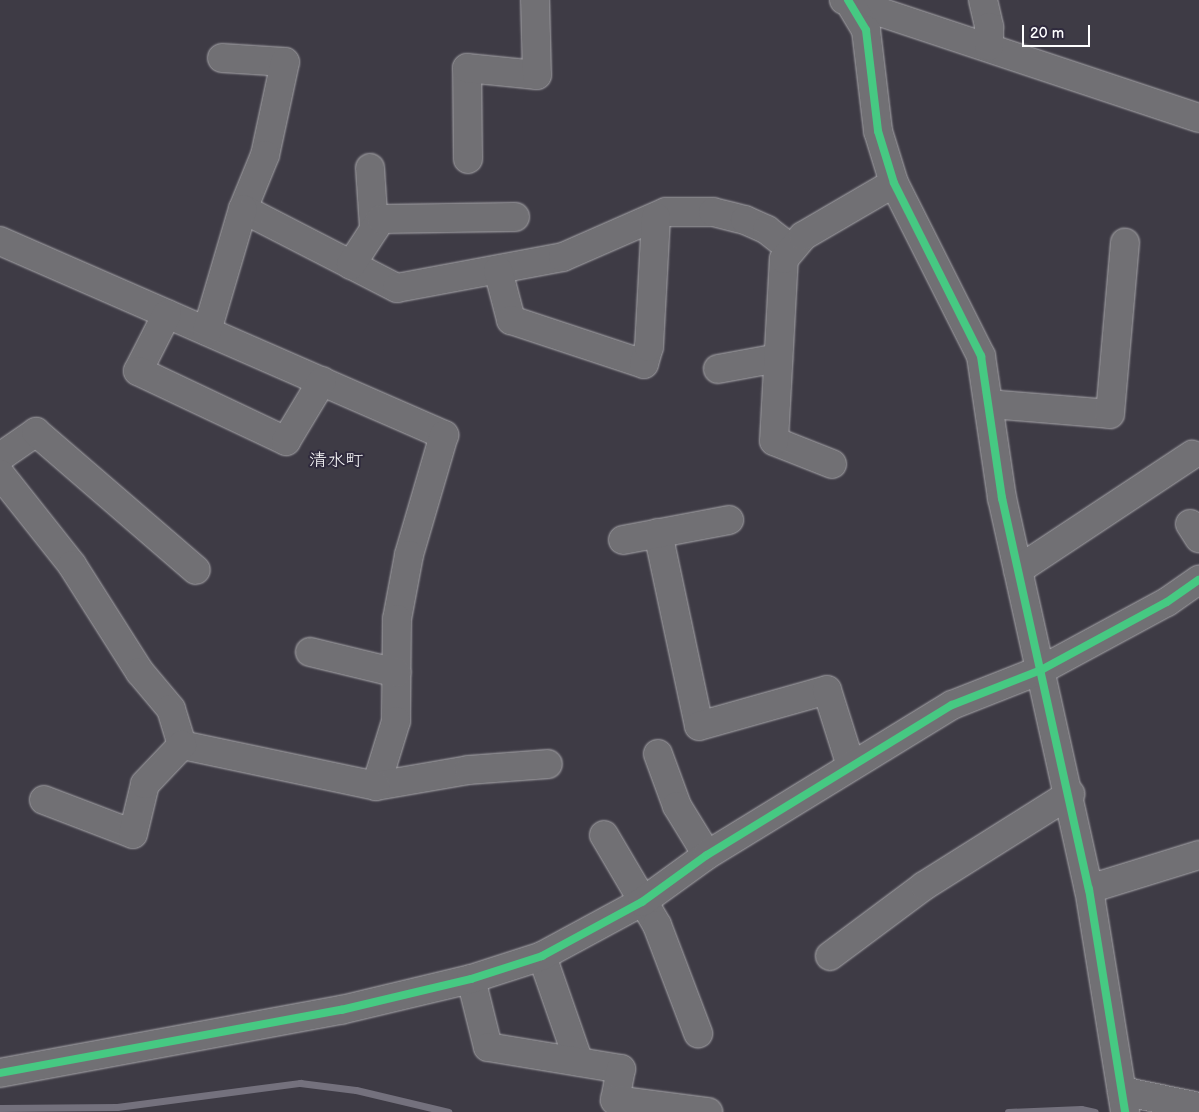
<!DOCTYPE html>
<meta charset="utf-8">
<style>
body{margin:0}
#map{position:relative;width:1199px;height:1112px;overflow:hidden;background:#3e3b45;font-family:"Balsamiq Sans","Klee One",sans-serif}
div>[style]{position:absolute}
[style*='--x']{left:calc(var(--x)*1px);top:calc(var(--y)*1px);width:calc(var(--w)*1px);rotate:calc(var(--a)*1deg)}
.stream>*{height:7px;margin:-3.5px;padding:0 3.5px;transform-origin:3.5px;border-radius:3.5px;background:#74717d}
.roads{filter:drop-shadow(0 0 1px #a8a7ab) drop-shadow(0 0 1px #a8a7ab)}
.minor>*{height:28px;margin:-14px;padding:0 14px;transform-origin:14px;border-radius:14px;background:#717074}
.cycleway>*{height:8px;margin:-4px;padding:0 4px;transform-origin:4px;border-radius:4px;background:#46c982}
span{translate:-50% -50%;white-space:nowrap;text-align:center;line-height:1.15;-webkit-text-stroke:4px #2f2a3d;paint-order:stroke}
.quarter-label{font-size:18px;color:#fff}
.scale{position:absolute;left:1022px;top:25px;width:68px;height:22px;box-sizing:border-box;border:2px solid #fff;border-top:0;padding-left:6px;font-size:15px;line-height:18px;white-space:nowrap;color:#fff;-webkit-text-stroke:4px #2f2a3d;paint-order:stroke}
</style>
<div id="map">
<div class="stream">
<div style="--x:0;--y:1108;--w:117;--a:-0.5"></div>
<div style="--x:117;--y:1107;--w:185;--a:-7.5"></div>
<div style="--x:300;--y:1083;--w:56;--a:7.1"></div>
<div style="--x:356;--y:1090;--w:95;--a:13.4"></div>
<div style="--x:1008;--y:1112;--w:73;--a:-2.4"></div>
<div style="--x:1081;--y:1109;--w:14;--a:12"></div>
</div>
<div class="roads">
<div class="minor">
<div style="--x:844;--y:0;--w:374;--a:18.4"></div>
<div style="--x:848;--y:0;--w:35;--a:59"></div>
<div style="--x:866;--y:30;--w:102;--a:83.2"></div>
<div style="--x:878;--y:131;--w:54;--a:72.9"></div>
<div style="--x:894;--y:183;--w:194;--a:63.3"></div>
<div style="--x:981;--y:356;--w:144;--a:81.6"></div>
<div style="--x:1002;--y:498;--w:401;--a:77.5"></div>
<div style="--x:1089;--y:889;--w:226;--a:80.8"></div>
<div style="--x:983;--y:0;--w:28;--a:77"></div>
<div style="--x:989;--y:27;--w:19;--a:90"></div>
<div style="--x:222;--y:58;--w:63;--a:3.6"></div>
<div style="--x:285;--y:62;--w:95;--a:102.1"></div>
<div style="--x:265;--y:155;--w:58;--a:112.2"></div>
<div style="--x:243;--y:209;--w:173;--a:27.2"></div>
<div style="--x:397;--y:288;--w:169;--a:-10.6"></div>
<div style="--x:563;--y:257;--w:112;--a:-23.6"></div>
<div style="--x:666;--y:212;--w:47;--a:0"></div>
<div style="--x:713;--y:212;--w:33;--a:14"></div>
<div style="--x:745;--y:220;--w:24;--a:24"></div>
<div style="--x:767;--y:230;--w:29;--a:38"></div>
<div style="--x:468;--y:159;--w:91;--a:-90.6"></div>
<div style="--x:467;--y:68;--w:70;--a:5.7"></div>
<div style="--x:537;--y:75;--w:75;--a:-91.5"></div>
<div style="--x:370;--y:168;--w:61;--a:86.2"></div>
<div style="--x:0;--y:241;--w:485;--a:23.6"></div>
<div style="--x:444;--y:435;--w:125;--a:106.3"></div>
<div style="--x:409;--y:555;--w:65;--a:100.6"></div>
<div style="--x:397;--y:619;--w:102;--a:90.6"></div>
<div style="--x:396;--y:721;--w:68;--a:107.1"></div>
<div style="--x:376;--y:786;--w:94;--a:-9.8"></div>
<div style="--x:469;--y:770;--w:79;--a:-4.3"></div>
<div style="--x:351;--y:265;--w:55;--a:-56.9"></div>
<div style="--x:381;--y:219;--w:134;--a:-0.9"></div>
<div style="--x:498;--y:270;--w:52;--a:75.4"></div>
<div style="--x:511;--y:320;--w:140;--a:18.3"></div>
<div style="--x:644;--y:364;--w:18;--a:-74"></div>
<div style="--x:649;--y:347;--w:130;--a:-86.9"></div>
<div style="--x:167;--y:314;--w:64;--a:117"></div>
<div style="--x:138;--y:371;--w:164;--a:25.3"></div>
<div style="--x:286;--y:441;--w:70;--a:-59"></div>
<div style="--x:207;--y:331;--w:127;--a:-73.6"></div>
<div style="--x:718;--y:369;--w:61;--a:-10.4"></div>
<div style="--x:989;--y:404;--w:121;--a:4.7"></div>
<div style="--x:1110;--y:414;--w:172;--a:-85"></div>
<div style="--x:0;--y:457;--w:44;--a:-34.8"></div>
<div style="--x:36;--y:432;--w:211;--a:40.8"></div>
<div style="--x:832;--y:464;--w:62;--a:-158.4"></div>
<div style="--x:774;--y:441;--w:182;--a:-86.9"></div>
<div style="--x:784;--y:259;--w:30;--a:-50"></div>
<div style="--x:803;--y:236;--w:105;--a:-30.2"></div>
<div style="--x:0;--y:474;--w:116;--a:51.6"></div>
<div style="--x:72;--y:565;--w:127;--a:57.6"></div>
<div style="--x:140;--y:672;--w:48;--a:50"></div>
<div style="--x:171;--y:709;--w:38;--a:73"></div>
<div style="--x:182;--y:745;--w:198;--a:11.9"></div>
<div style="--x:1190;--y:524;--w:17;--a:57"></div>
<div style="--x:658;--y:533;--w:197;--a:78"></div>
<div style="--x:699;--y:726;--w:133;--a:-15.7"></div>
<div style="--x:827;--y:690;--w:80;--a:72.5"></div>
<div style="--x:623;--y:540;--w:108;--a:-10.7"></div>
<div style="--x:1018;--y:570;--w:209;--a:-33.5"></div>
<div style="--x:310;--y:652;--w:89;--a:13.6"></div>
<div style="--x:658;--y:754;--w:55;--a:69.9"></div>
<div style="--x:677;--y:806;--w:57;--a:58.5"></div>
<div style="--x:44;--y:800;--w:95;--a:20.9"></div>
<div style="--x:133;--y:834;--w:51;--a:-76.5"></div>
<div style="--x:145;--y:784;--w:54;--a:-46.5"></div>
<div style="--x:604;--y:835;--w:104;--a:59.5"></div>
<div style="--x:657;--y:925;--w:116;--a:69.2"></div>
<div style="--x:1089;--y:889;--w:115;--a:-17.2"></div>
<div style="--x:542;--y:956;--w:112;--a:70.8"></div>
<div style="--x:830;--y:956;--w:117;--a:-36.7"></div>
<div style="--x:924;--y:886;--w:173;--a:-32.2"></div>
<div style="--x:471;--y:979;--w:70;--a:76"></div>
<div style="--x:488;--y:1047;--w:135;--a:9.4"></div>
<div style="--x:621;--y:1069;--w:32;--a:101"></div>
<div style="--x:615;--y:1100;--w:94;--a:7.4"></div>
<div style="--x:0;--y:1073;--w:347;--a:-10.5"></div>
<div style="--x:341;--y:1010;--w:134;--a:-13.4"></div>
<div style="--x:471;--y:979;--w:75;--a:-17.9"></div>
<div style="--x:542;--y:956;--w:114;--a:-28.4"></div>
<div style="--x:642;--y:902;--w:80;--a:-35.9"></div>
<div style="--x:707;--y:855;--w:287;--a:-31.5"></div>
<div style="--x:952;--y:705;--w:96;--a:-21.5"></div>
<div style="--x:1041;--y:670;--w:143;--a:-28.4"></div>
<div style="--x:1167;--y:602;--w:39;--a:-35"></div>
<div style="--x:1122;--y:1091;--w:79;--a:11.7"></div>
</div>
</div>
<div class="cycleway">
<div style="--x:848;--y:0;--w:35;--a:59"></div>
<div style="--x:866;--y:30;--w:102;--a:83.2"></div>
<div style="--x:878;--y:131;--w:54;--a:72.9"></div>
<div style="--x:894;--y:183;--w:194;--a:63.3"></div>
<div style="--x:981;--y:356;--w:144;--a:81.6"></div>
<div style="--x:1002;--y:498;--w:401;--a:77.5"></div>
<div style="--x:1089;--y:889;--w:226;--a:80.8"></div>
<div style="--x:0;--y:1073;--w:347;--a:-10.5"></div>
<div style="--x:341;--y:1010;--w:134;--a:-13.4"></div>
<div style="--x:471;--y:979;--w:75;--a:-17.9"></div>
<div style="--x:542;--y:956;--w:114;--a:-28.4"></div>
<div style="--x:642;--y:902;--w:80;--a:-35.9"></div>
<div style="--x:707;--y:855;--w:287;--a:-31.5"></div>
<div style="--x:952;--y:705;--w:96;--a:-21.5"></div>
<div style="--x:1041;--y:670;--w:143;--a:-28.4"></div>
<div style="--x:1167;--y:602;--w:39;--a:-35"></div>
</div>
<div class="quarter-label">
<span style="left:336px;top:461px">清水町</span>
</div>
<div class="scale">20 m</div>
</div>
